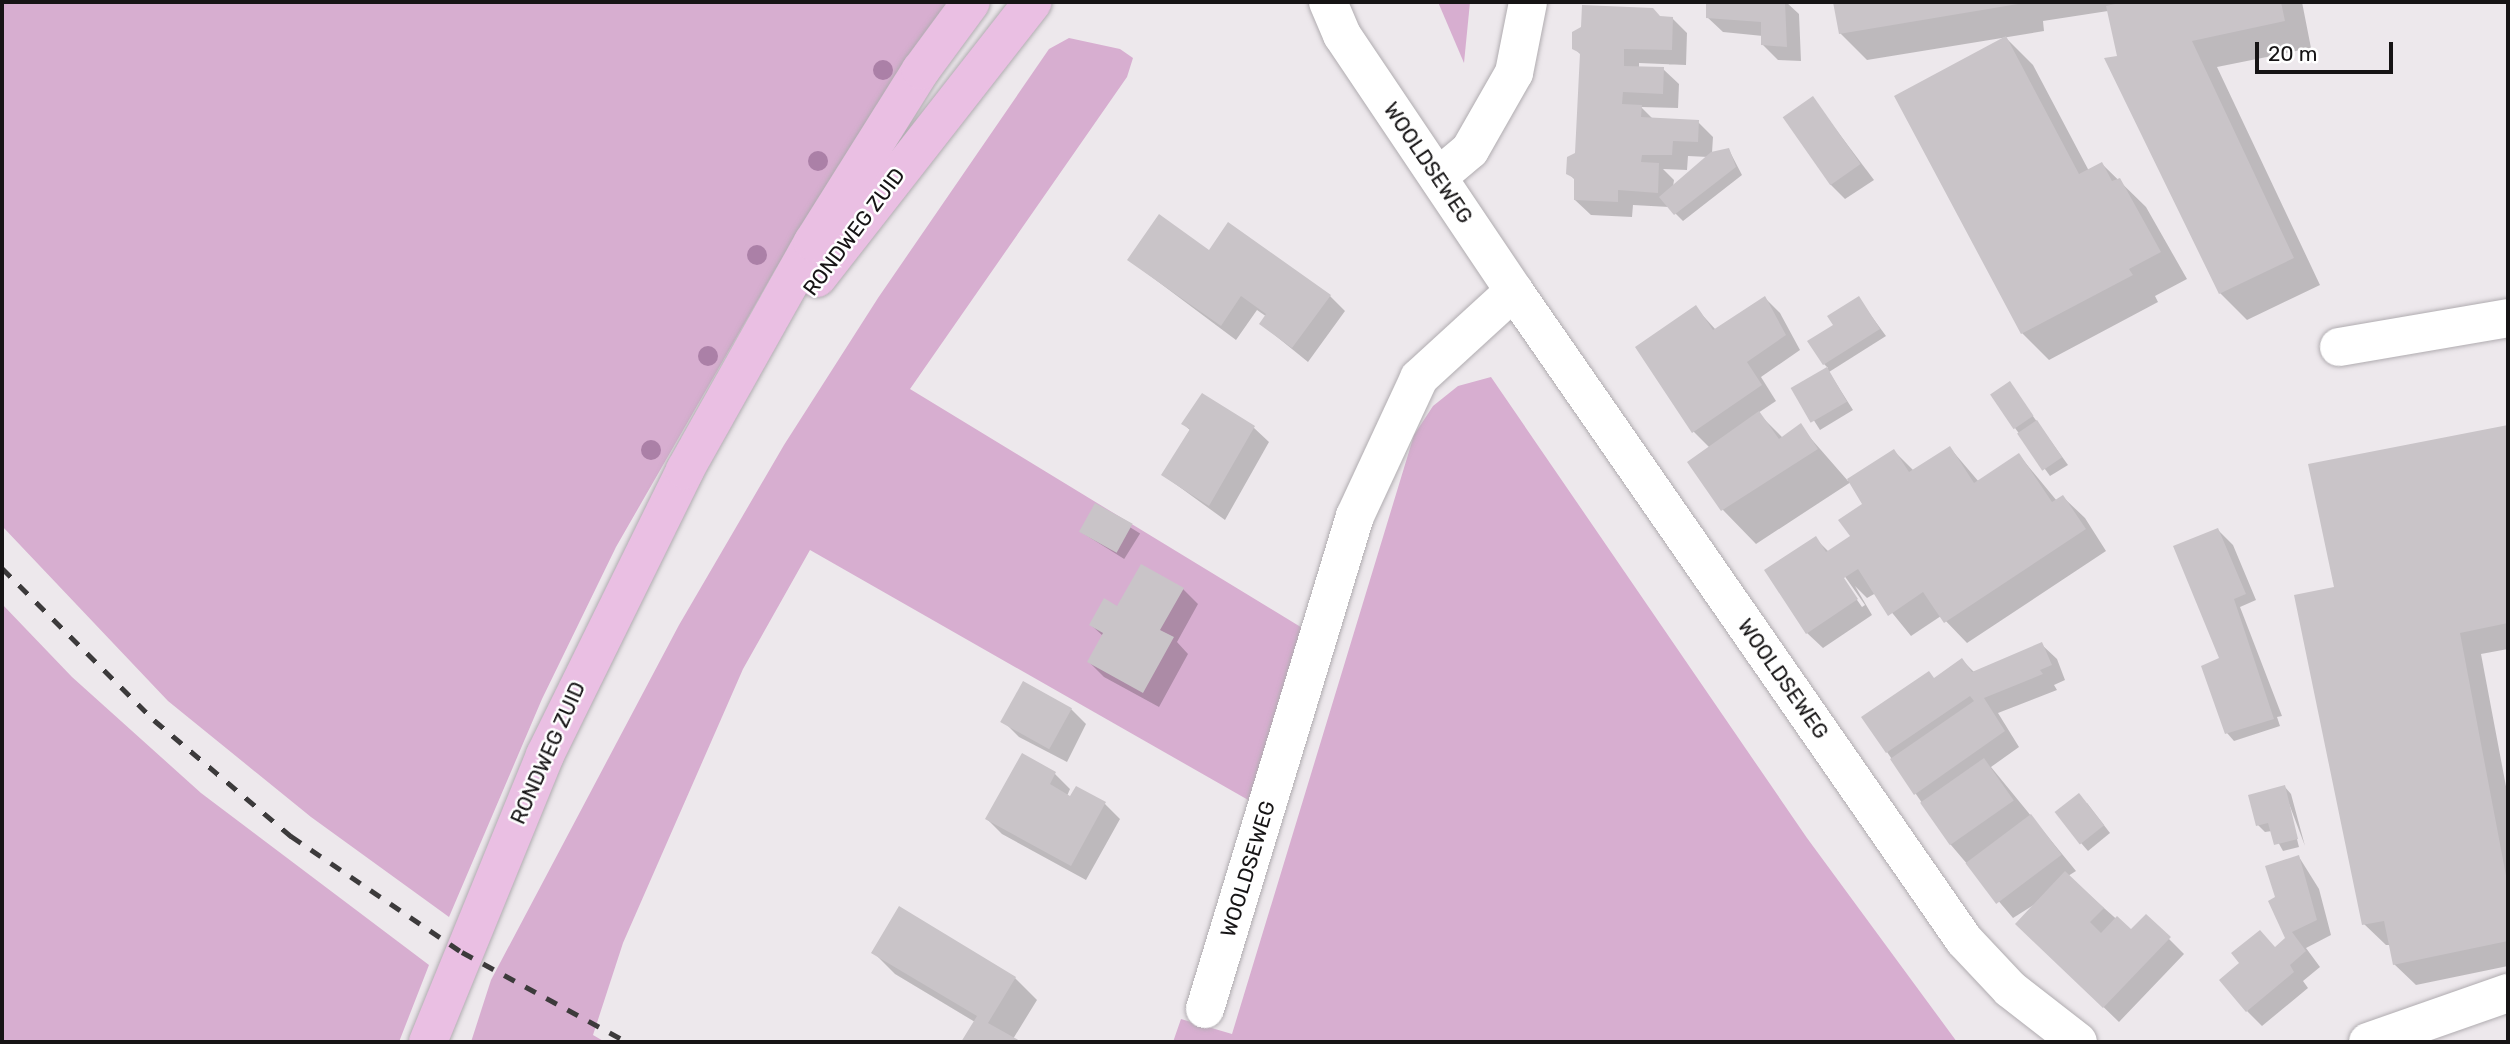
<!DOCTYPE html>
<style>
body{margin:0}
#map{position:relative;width:2510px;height:1044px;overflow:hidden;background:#ede8ec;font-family:Rubik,sans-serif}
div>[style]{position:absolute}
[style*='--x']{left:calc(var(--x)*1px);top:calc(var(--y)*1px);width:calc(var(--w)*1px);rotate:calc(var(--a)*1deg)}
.green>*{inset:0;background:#d7aed0}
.shadow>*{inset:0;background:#0003;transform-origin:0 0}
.building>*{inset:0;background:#c9c4c8;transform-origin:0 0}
.roads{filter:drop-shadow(0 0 2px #b0acb0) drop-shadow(0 0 2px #b0acb0)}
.minor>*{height:38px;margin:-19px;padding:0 19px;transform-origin:19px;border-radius:19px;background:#fff}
.major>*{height:38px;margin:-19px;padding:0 19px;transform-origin:19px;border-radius:19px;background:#eabfe3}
.rail>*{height:5px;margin-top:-2.5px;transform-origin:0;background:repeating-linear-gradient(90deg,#3c3a3b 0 12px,transparent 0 24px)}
.trees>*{width:20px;height:20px;margin:-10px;border-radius:50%;background:#ab80a7}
span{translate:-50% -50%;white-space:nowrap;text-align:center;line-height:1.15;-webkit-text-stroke:5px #fff;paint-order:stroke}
.street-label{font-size:21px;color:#161415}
.frame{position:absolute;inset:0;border:4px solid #161415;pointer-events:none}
.scale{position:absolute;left:2255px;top:42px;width:138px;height:32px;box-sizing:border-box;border:4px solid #161415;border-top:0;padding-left:9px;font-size:21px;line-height:24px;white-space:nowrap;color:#161415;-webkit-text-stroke:5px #fff;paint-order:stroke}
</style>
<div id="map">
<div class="green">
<div style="clip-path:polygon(2px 2px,951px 2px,775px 270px,616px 547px,542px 699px,449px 917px,311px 817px,168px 701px,2px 526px)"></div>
<div style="clip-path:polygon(1438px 2px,1470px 2px,1464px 63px)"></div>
<div style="clip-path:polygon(1069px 38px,1120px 49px,1133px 58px,1127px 77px,910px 389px,1304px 629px,1250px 801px,810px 550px,743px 669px,623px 943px,593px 1035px,605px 1042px,471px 1042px,491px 980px,679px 625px,784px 445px,878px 298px,1049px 49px)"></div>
<div style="clip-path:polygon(1491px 377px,1807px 838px,1957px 1042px,1173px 1042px,1181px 1019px,1232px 1034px,1414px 435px,1433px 406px,1458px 386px)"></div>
<div style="clip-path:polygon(2px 604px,72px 677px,201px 793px,429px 965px,399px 1042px,2px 1042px)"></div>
</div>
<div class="shadow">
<div style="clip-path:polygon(1707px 2px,1786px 2px,1799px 14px,1801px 61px,1778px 60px,1763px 45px,1763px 36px,1723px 32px,1707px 17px)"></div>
<div style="clip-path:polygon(1835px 2px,2302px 2px,2311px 48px,2217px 67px,2320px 285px,2247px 320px,2220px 293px,2119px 57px,2108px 11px,2043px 21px,2044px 31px,1867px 60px,1840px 33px)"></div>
<div style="clip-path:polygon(evenodd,1660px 18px,1672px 18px,1687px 33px,1686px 65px,1639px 63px,1639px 68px,1663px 69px,1679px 84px,1678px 108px,1641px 107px,1654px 120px,1698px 122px,1713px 137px,1712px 153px,1729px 150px,1742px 175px,1683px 221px,1669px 207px,1633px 205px,1632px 217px,1591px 215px,1575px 200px,1576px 181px,1568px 173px,1577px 154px,1582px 56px,1574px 48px,1660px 18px,1688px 156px,1708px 157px,1673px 187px,1674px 180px,1663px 169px,1687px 170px,1688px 156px)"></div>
<div style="clip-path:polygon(2006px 38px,2033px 65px,2089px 171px,2102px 164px,2146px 207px,2187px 279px,2155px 296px,2158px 302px,2049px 360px,2022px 333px,1896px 97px)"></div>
<div style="clip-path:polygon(1813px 99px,1874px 180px,1845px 199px,1830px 184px)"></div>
<div style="clip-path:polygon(1209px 252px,1330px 296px,1345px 311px,1308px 362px,1261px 324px,1267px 317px,1257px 310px,1236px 340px,1129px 260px)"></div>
<div style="clip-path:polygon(evenodd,1765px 298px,1780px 313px,1800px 350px,1761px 377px,1776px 401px,1758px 413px,1783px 438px,1800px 426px,1848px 481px,1894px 451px,1914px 471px,1950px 448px,1979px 482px,2019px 455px,2057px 501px,2063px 497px,2085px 518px,2106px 551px,1967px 643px,1941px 616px,1911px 636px,1876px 593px,1867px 598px,1855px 586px,1872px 615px,1823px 648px,1807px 633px,1815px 538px,1829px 552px,1852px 537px,1864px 504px,1851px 482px,1756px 544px,1723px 510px,1690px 462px,1710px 448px,1693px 431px,1696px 308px,1716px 330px,1765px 298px,1834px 561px,1865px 605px,1862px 607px,1831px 563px,1834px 561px)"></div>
<div style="clip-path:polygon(1859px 299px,1886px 336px,1829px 372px,1853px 410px,1820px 430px,1794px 389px,1828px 368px,1824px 364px,1835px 326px)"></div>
<div style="clip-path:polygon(2010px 384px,2068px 465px,2050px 476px,2015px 428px)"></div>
<div style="clip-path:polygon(1183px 424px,1253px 427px,1269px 442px,1225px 520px,1163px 475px,1191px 431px)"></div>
<div style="clip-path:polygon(2508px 426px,2508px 649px,2481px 654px,2508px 797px,2508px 966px,2416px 985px,2394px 964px,2391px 945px,2386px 945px,2364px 924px,2336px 588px,2310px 465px)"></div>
<div style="left:1096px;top:506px;width:52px;height:30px;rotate:32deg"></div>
<div style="clip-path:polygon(2218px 530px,2233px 545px,2256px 600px,2240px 607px,2282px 716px,2277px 717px,2280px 726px,2234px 741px,2227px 733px)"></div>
<div style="clip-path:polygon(1183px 589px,1198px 604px,1177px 642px,1188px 654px,1159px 707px,1104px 677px,1089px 662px,1103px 636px,1091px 625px)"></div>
<div style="clip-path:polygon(2041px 644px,2057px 659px,2065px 680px,2054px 685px,2057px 690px,1998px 713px,2019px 747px,1991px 767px,2076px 871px,2068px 876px,2131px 932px,2146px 916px,2184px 954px,2119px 1022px,2033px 939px,2040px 901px,2013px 918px,1951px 845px,1887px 752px,1935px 680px,1962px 660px,1975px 673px)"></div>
<div style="clip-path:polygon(1023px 684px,1071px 709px,1086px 724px,1067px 762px,1019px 737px,1003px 721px)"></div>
<div style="clip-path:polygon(1023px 756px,1055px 774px,1070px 789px,1067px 796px,1105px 804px,1120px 819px,1086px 880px,1002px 834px,987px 819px)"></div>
<div style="clip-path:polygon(2284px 786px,2291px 794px,2305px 846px,2285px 793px,2299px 847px,2283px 851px,2272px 831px,2265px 832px,2258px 825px)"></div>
<div style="clip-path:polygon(2087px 803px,2110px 833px,2088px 851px,2081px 843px)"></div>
<div style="clip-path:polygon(2299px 857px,2319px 889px,2331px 935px,2306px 948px,2320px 967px,2303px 981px,2308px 988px,2262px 1026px,2247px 1011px,2276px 948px,2287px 938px,2277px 898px)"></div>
<div style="clip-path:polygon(873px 952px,1015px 978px,1037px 1000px,1013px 1039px,1018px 1042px,963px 1042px,975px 1022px,895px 974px)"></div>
</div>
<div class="building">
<div style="clip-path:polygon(1706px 2px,1785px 2px,1787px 47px,1761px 45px,1761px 22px,1706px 18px)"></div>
<div style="clip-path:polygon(1833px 2px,2018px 2px,2018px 4px,1839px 34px)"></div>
<div style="clip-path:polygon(2124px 2px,2281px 2px,2285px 21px,2192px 41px,2294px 258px,2219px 294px,2104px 58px,2117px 56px,2106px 6px)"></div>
<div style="clip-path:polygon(1582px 5px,1653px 8px,1660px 16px,1673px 17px,1672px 50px,1624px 49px,1624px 66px,1664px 67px,1663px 94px,1623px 92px,1622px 104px,1642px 105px,1641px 117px,1699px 120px,1698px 142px,1673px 141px,1672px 155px,1642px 155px,1641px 162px,1659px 163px,1658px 193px,1618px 190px,1618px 202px,1574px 200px,1574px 178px,1566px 174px,1567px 157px,1575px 153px,1580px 53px,1572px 49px,1572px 32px,1581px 27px)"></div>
<div style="clip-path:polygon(2006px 36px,2079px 174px,2102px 162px,2112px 181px,2120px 178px,2161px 252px,2129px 269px,2133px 275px,2021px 334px,1894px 96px)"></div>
<div style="left:1813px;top:96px;width:83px;height:37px;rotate:55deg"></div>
<div style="clip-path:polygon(1729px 148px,1736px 167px,1674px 215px,1659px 197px,1711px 152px)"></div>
<div style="clip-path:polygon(1159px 214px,1209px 250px,1228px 222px,1331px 295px,1292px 348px,1259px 324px,1266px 314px,1241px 296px,1221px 326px,1127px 260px)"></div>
<div style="clip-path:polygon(1765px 296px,1786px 335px,1747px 362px,1762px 385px,1692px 433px,1635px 347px,1696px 305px,1713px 330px)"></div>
<div style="clip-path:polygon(1859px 296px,1880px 329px,1823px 365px,1807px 341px,1833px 325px,1827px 316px)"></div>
<div style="left:1827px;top:367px;width:40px;height:42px;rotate:60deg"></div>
<div style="left:2010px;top:381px;width:42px;height:24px;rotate:56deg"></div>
<div style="clip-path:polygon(1202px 393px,1255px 426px,1209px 506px,1161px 475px,1190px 429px,1181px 424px)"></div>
<div style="clip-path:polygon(1759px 411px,1779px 439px,1801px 423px,1818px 449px,1721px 511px,1687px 462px)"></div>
<div style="left:2037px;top:420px;width:45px;height:24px;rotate:56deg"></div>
<div style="clip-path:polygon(2508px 425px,2508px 623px,2460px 633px,2508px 886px,2508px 941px,2393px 965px,2384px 921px,2362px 925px,2294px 595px,2334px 587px,2308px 464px)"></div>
<div style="clip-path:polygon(1950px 446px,1974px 483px,2019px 453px,2052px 502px,2063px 495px,2086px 529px,1944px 623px,1923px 592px,1888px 616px,1858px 569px,1844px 578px,1858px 599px,1806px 634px,1764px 570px,1816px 536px,1826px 552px,1850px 536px,1838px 520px,1862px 504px,1847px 479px,1894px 449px,1909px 472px)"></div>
<div style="left:1095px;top:503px;width:43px;height:33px;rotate:29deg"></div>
<div style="clip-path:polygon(2218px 528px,2246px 594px,2234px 599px,2274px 719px,2225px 734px,2201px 666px,2219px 658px,2173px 546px)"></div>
<div style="clip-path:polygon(1141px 564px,1184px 588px,1160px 630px,1174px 637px,1143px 693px,1087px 662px,1103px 633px,1089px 625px,1104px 598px,1117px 606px)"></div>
<div style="clip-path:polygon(2042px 642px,2052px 665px,2040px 670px,2043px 674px,1984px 698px,2005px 731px,1914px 795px,1890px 759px,1974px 701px,1970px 696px,1886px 753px,1861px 717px,1929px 671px,1934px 678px,1962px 658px,1972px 672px)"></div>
<div style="left:1023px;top:681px;width:56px;height:47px;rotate:29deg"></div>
<div style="clip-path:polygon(1022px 753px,1056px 772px,1050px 784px,1070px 796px,1076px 786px,1106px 802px,1071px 866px,985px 819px)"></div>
<div style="left:1984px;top:758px;width:52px;height:78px;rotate:55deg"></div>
<div style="clip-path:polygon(2285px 785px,2298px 839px,2274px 845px,2268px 823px,2256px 826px,2248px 795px)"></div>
<div style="left:2079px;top:793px;width:41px;height:31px;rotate:52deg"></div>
<div style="left:2031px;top:814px;width:51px;height:82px;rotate:53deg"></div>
<div style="clip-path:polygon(2299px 855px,2317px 920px,2292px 932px,2306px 951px,2290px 965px,2294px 972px,2246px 1012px,2219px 980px,2239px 963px,2231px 953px,2260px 930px,2275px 947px,2285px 938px,2268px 901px,2275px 897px,2265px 866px)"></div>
<div style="clip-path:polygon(2065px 871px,2104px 908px,2090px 922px,2101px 933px,2117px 916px,2131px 929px,2146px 914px,2171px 937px,2103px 1008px,2015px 924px)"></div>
<div style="clip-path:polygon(899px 906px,1016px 977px,988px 1023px,1022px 1042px,961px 1042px,977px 1016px,871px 953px)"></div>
</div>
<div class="roads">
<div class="minor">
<div style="--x:1328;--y:2;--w:36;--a:67"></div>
<div style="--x:1342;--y:35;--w:308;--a:56.1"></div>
<div style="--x:1514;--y:291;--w:790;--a:55.26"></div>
<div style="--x:1964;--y:940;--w:67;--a:46.8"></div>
<div style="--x:2010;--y:989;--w:86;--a:37.9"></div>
<div style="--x:1438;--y:177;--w:42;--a:-40.2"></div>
<div style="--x:1470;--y:150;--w:89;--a:-60.3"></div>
<div style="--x:1514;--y:73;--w:72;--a:-78.8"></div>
<div style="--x:2339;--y:347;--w:171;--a:-9.7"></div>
<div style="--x:1205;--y:1009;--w:515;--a:-73.08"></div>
<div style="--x:1355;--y:516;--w:152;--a:-65.1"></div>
<div style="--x:1419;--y:378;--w:129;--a:-42.5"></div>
<div style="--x:2368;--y:1042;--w:148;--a:-19.3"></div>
</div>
<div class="major">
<div style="--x:817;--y:278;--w:350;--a:-52"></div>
<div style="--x:428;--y:1042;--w:310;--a:-67.8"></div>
<div style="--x:545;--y:755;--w:318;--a:-63.8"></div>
<div style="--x:685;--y:470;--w:261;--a:-60.7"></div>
<div style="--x:813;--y:242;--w:203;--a:-57.9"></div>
<div style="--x:921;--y:70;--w:84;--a:-53.7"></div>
</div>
</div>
<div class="rail">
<div style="--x:2;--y:568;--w:215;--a:45"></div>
<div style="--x:154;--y:720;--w:180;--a:40.3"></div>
<div style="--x:291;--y:836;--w:207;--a:34.2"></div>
<div style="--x:462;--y:952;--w:188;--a:28.6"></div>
</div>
<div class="trees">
<div style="left:883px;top:70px"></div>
<div style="left:818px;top:161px"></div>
<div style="left:757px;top:255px"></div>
<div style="left:708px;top:356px"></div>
<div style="left:651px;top:450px"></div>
</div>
<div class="street-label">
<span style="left:1428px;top:163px;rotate:56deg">WOOLDSEWEG</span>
<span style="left:854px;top:232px;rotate:-53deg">RONDWEG ZUID</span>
<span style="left:1783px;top:679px;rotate:55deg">WOOLDSEWEG</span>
<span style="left:548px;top:753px;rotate:-66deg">RONDWEG ZUID</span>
<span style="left:1248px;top:869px;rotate:-73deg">WOOLDSEWEG</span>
</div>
<div class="frame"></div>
<div class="scale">20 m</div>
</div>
